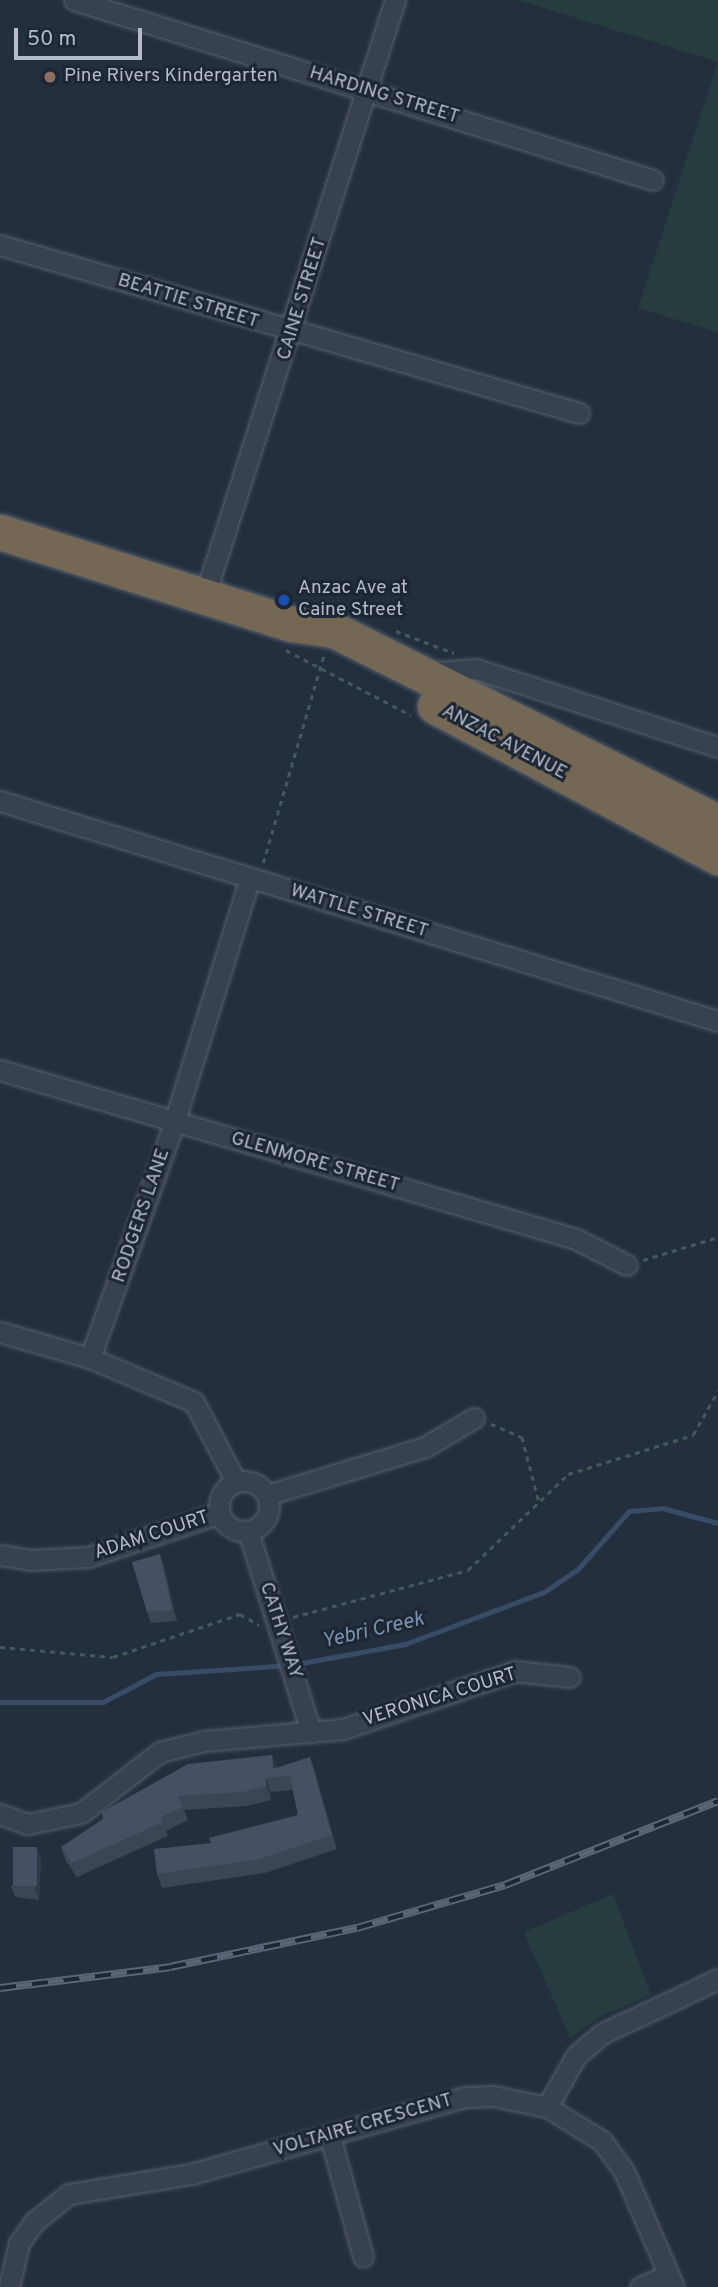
<!DOCTYPE html>
<style>
body{margin:0}
#map{position:relative;width:718px;height:2287px;overflow:hidden;background:#242f3e;font-family:Overpass,sans-serif}
div>[style]{position:absolute}
[style*='--x']{left:calc(var(--x)*1px);top:calc(var(--y)*1px);width:calc(var(--w)*1px);rotate:calc(var(--a)*1deg)}
.green>*{inset:0;background:#263c3f}
.stream>*{height:5px;margin:-2.5px;padding:0 2.5px;transform-origin:2.5px;border-radius:2.5px;background:#394c67}
.path>*{height:2.5px;margin-top:-1.25px;transform-origin:0;background:repeating-linear-gradient(90deg,#44595c 0 5px,transparent 0 10px)}
.roads{filter:drop-shadow(0 0 2px #565f6c) drop-shadow(0 0 2px #565f6c)}
.street>*{height:19px;margin:-9.5px;padding:0 9.5px;transform-origin:9.5px;border-radius:9.5px;background:#38414e}
.street>.ring{margin:-9.5px;padding:0;box-sizing:content-box;background:none;border:19px solid #38414e;border-radius:50%}
.highway>*{height:35px;margin:-17.5px;padding:0 17.5px;transform-origin:17.5px;border-radius:17.5px;background:#746855}
.rail>*{height:8px;margin-top:-4px;transform-origin:0;background:repeating-linear-gradient(90deg,#1d2633 0 16px,#5a6575 0 32px);box-sizing:border-box;border-block:2px solid #5a6575}
.wall>*{inset:0;background:#3b4654}
.shaded-wall>*{inset:0;background:#303945}
.building>*{inset:0;background:#455162;transform-origin:0 0}
.dots>*{width:19px;height:19px;translate:-50% -50%;box-sizing:border-box;border:4px solid #1d2633;border-radius:50%}
span{translate:-50% -50%;white-space:nowrap;text-align:center;line-height:1.15;-webkit-text-stroke:6px #1d2633;paint-order:stroke}
.poi-label{font-size:19px;color:#b4bcc9}
.left{translate:0 -50%;text-align:left}
.street-label{font-size:19px;color:#b4bcc9}
.water-label{font-size:21px;color:#7c92b1;font-style:italic}
.scale{position:absolute;left:14px;top:28px;width:128px;height:32px;box-sizing:border-box;border:4px solid #b4bcc9;border-top:0;padding-left:9px;font-size:21px;line-height:24px;white-space:nowrap;color:#b4bcc9;-webkit-text-stroke:5px #1d2633;paint-order:stroke}
</style>
<div id="map">
<div class="green">
<div style="clip-path:polygon(518px 0,718px 0,718px 332px,638px 308px,718px 62px)"></div>
<div style="clip-path:polygon(613px 1894px,651px 1995px,601px 2016px,570px 2038px,524px 1932px)"></div>
</div>
<div class="stream">
<div style="--x:0;--y:1702;--w:103;--a:0"></div>
<div style="--x:103;--y:1702;--w:60;--a:-27.8"></div>
<div style="--x:156;--y:1674;--w:135;--a:-3.8"></div>
<div style="--x:291;--y:1665;--w:116;--a:-10.4"></div>
<div style="--x:405;--y:1644;--w:148;--a:-20.5"></div>
<div style="--x:544;--y:1592;--w:40;--a:-34"></div>
<div style="--x:577;--y:1570;--w:79;--a:-48.6"></div>
<div style="--x:629;--y:1511;--w:33;--a:-5"></div>
<div style="--x:662;--y:1508;--w:58;--a:15"></div>
</div>
<div class="path">
<div style="--x:396;--y:631;--w:62;--a:20.8"></div>
<div style="--x:286;--y:650;--w:141;--a:27.5"></div>
<div style="--x:263;--y:863;--w:217;--a:-73.7"></div>
<div style="--x:643;--y:1260;--w:78;--a:-17"></div>
<div style="--x:491;--y:1424;--w:34;--a:23"></div>
<div style="--x:522;--y:1437;--w:67;--a:75.3"></div>
<div style="--x:293;--y:1617;--w:181;--a:-15"></div>
<div style="--x:468;--y:1570;--w:139;--a:-43.8"></div>
<div style="--x:568;--y:1474;--w:131;--a:-17.3"></div>
<div style="--x:693;--y:1435;--w:51;--a:-60.4"></div>
<div style="--x:0;--y:1647;--w:113;--a:5.1"></div>
<div style="--x:113;--y:1657;--w:134;--a:-18.7"></div>
<div style="--x:240;--y:1614;--w:22;--a:30"></div>
</div>
<div class="roads">
<div class="street">
<div style="--x:74;--y:0;--w:606;--a:17.27"></div>
<div style="--x:0;--y:245;--w:603;--a:16.18"></div>
<div style="--x:205;--y:595;--w:625;--a:-72.29"></div>
<div style="--x:425;--y:673;--w:51;--a:-4.5"></div>
<div style="--x:476;--y:669;--w:254;--a:17.9"></div>
<div style="--x:0;--y:801;--w:751;--a:17.04"></div>
<div style="--x:0;--y:1070;--w:600;--a:16.35"></div>
<div style="--x:576;--y:1239;--w:57;--a:27"></div>
<div style="--x:0;--y:1332;--w:94;--a:16.1"></div>
<div style="--x:90;--y:1358;--w:113;--a:22.9"></div>
<div style="--x:194;--y:1402;--w:90;--a:62.3"></div>
<div style="--x:90;--y:1358;--w:250;--a:-70.3"></div>
<div style="--x:174;--y:1123;--w:257;--a:-72.8"></div>
<div class="ring" style="left:219px;top:1481px;width:31px;height:31px"></div>
<div style="--x:267;--y:1495;--w:165;--a:-16.9"></div>
<div style="--x:425;--y:1447;--w:57;--a:-30.6"></div>
<div style="--x:248;--y:1531;--w:211;--a:72.6"></div>
<div style="--x:0;--y:1555;--w:30;--a:9"></div>
<div style="--x:30;--y:1560;--w:58;--a:-3"></div>
<div style="--x:88;--y:1557;--w:139;--a:-18.4"></div>
<div style="--x:0;--y:1814;--w:30;--a:20"></div>
<div style="--x:28;--y:1824;--w:54;--a:-11.7"></div>
<div style="--x:81;--y:1813;--w:100;--a:-37.7"></div>
<div style="--x:160;--y:1752;--w:45;--a:-14"></div>
<div style="--x:204;--y:1741;--w:140;--a:-4.9"></div>
<div style="--x:343;--y:1729;--w:182;--a:-18.6"></div>
<div style="--x:515;--y:1671;--w:55;--a:6.2"></div>
<div style="--x:547;--y:2107;--w:59;--a:-60.4"></div>
<div style="--x:576;--y:2056;--w:33;--a:-41"></div>
<div style="--x:601;--y:2034;--w:129;--a:-25.2"></div>
<div style="--x:330;--y:2136;--w:125;--a:74.7"></div>
<div style="--x:9;--y:2287;--w:45;--a:-77.2"></div>
<div style="--x:19;--y:2243;--w:26;--a:-54"></div>
<div style="--x:34;--y:2222;--w:45;--a:-38.7"></div>
<div style="--x:69;--y:2194;--w:124;--a:-9.3"></div>
<div style="--x:191;--y:2174;--w:285;--a:-15.7"></div>
<div style="--x:465;--y:2097;--w:28;--a:-2"></div>
<div style="--x:493;--y:2096;--w:55;--a:11.5"></div>
<div style="--x:547;--y:2107;--w:65;--a:31.7"></div>
<div style="--x:602;--y:2141;--w:37;--a:54"></div>
<div style="--x:624;--y:2171;--w:126;--a:66.7"></div>
<div style="--x:640;--y:2287;--w:30;--a:-23"></div>
</div>
<div class="highway">
<div style="--x:0;--y:532;--w:306;--a:17.5"></div>
<div style="--x:292;--y:624;--w:42;--a:8.1"></div>
<div style="--x:334;--y:630;--w:429;--a:26.6"></div>
<div style="--x:435;--y:706;--w:321;--a:28.1"></div>
</div>
</div>
<div class="rail">
<div style="--x:0;--y:1988;--w:171;--a:-7"></div>
<div style="--x:170;--y:1967;--w:191;--a:-11.8"></div>
<div style="--x:357;--y:1928;--w:154;--a:-16.2"></div>
<div style="--x:505;--y:1885;--w:229;--a:-21.5"></div>
</div>
<div class="wall">
<div style="clip-path:polygon(164px 1565px,177px 1621px,151px 1623px,147px 1612px)"></div>
<div style="clip-path:polygon(272px 1755px,277px 1768px,310px 1757px,337px 1849px,265px 1873px,162px 1888px,157px 1874px,211px 1843px,298px 1815px,293px 1790px,271px 1792px,271px 1800px,247px 1806px,184px 1810px,188px 1820px,166px 1831px,168px 1836px,77px 1877px,66px 1861px,61px 1847px)"></div>
<div style="clip-path:polygon(41px 1859px,39px 1900px,15px 1897px,11px 1886px)"></div>
</div>
<div class="shaded-wall">
<div style="clip-path:polygon(160px 1554px,164px 1565px,177px 1621px,173px 1610px)"></div>
<div style="clip-path:polygon(272px 1755px,277px 1769px,273px 1769px)"></div>
<div style="clip-path:polygon(310px 1757px,315px 1771px,337px 1849px,332px 1835px)"></div>
<div style="clip-path:polygon(266px 1778px,271px 1792px,271px 1800px,266px 1786px)"></div>
<div style="clip-path:polygon(37px 1847px,41px 1859px,39px 1900px,35px 1889px)"></div>
</div>
<div class="building">
<div style="clip-path:polygon(160px 1554px,173px 1610px,147px 1612px,132px 1562px)"></div>
<div style="clip-path:polygon(272px 1755px,273px 1769px,310px 1757px,332px 1835px,260px 1859px,157px 1874px,154px 1849px,211px 1843px,209px 1838px,298px 1815px,290px 1776px,266px 1778px,266px 1786px,242px 1792px,178px 1796px,183px 1807px,161px 1817px,163px 1822px,72px 1863px,61px 1847px,103px 1819px,102px 1812px,188px 1764px)"></div>
<div style="left:13px;top:1847px;width:24px;height:39px"></div>
</div>
<div class="dots">
<div style="left:50px;top:77px;background:#8d6e63"></div>
<div style="left:284px;top:600px;background:#1a4fb4"></div>
</div>
<div class="poi-label">
<span class="left" style="left:64px;top:77px">Pine Rivers Kindergarten</span>
<span class="left" style="left:298px;top:600px">Anzac Ave at<br>Caine Street</span>
</div>
<div class="street-label">
<span style="left:384px;top:96px;rotate:17deg">HARDING STREET</span>
<span style="left:303px;top:299px;rotate:-73deg">CAINE STREET</span>
<span style="left:188px;top:302px;rotate:17deg">BEATTIE STREET</span>
<span style="left:504px;top:743px;rotate:28deg">ANZAC AVENUE</span>
<span style="left:359px;top:912px;rotate:17deg">WATTLE STREET</span>
<span style="left:315px;top:1163px;rotate:16deg">GLENMORE STREET</span>
<span style="left:142px;top:1216px;rotate:-71deg">RODGERS LANE</span>
<span style="left:152px;top:1536px;rotate:-18deg">ADAM COURT</span>
<span style="left:280px;top:1631px;rotate:72deg">CATHY WAY</span>
<span style="left:440px;top:1698px;rotate:-17deg">VERONICA COURT</span>
<span style="left:363px;top:2126px;rotate:-16deg">VOLTAIRE CRESCENT</span>
</div>
<div class="water-label">
<span style="left:373px;top:1631px;rotate:-13deg">Yebri Creek</span>
</div>
<div class="scale">50 m</div>
</div>
